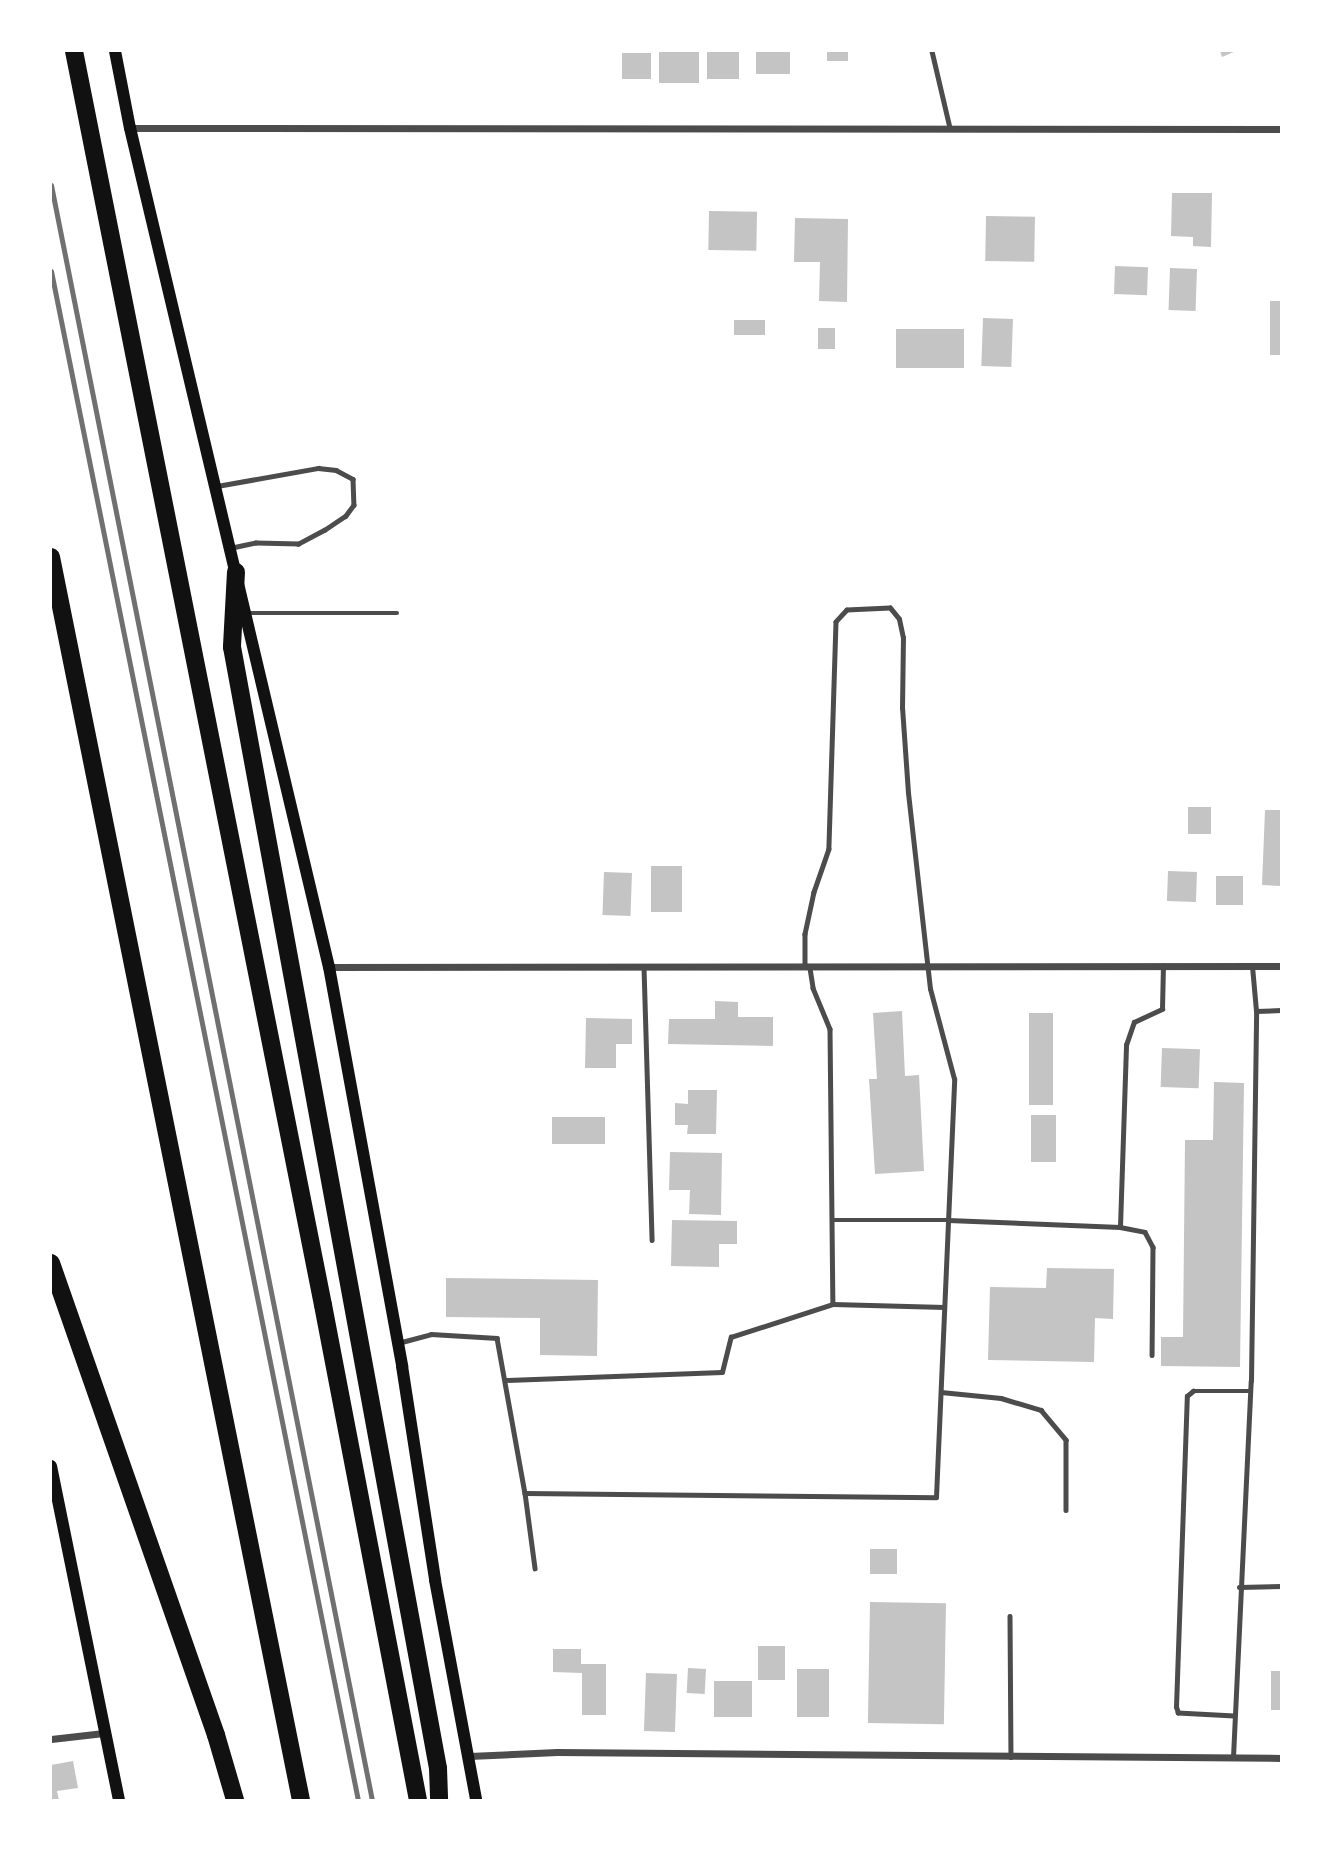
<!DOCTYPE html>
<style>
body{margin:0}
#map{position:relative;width:1332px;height:1851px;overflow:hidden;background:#fff;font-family:"Source Sans 3",sans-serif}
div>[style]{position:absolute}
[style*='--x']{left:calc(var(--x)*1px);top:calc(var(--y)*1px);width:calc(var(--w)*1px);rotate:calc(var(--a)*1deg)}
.building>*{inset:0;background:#c4c4c4;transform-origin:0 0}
.service>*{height:4.5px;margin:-2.25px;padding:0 2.25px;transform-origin:2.25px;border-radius:2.25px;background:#4c4c4c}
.minor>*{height:7px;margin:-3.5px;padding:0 3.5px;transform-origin:3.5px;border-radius:3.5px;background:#4c4c4c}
.secondary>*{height:12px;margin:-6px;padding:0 6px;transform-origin:6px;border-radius:6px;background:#111}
.motorway>*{height:18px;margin:-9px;padding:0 9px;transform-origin:9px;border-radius:9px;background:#111}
.rail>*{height:5px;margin:-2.5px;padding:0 2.5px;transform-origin:2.5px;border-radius:2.5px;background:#707070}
span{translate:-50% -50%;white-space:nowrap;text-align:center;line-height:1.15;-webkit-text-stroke:7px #fff;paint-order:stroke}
.frame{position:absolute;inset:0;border:52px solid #fff;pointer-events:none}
</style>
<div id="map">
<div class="building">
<div style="left:659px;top:51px;width:40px;height:32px"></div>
<div style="left:707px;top:51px;width:32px;height:28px"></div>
<div style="left:756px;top:51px;width:34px;height:23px"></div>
<div style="left:827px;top:51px;width:21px;height:10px"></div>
<div style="clip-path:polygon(1220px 51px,1236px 51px,1222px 57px)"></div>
<div style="left:622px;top:53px;width:29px;height:26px"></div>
<div style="clip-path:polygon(1172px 193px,1212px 193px,1211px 247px,1193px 246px,1193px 237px,1171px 236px)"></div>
<div style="left:709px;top:211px;width:48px;height:39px;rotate:1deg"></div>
<div style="left:986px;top:216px;width:49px;height:45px;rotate:1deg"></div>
<div style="clip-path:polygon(795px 218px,848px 219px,847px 302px,819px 301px,820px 262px,794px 262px)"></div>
<div style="left:1115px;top:266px;width:33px;height:28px;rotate:2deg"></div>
<div style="left:1170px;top:268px;width:27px;height:42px;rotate:2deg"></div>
<div style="left:1270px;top:301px;width:11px;height:54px"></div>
<div style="left:983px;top:318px;width:30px;height:48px;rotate:2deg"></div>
<div style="left:734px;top:320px;width:31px;height:15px"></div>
<div style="left:818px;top:328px;width:17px;height:21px"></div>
<div style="left:964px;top:329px;width:39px;height:68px;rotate:90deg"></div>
<div style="left:1188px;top:807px;width:23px;height:27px"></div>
<div style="clip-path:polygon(1265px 810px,1281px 810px,1281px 886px,1262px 885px)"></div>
<div style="left:651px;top:866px;width:31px;height:46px"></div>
<div style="left:1168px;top:871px;width:29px;height:30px;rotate:2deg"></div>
<div style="left:604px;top:872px;width:28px;height:43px;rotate:2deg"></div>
<div style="left:1216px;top:876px;width:27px;height:29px"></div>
<div style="clip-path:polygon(715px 1001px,738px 1002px,738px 1017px,773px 1017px,773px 1046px,668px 1044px,669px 1019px,715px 1019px)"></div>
<div style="clip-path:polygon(902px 1011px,905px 1076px,919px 1075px,924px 1171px,875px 1174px,869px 1079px,877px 1079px,873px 1013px)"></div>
<div style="left:1029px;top:1013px;width:24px;height:92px"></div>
<div style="clip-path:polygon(586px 1018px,632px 1019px,632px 1044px,616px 1044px,616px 1068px,585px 1068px)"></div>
<div style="left:1162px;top:1048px;width:38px;height:39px;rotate:2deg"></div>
<div style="clip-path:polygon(1214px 1082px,1244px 1083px,1240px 1367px,1161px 1366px,1161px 1337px,1183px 1337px,1185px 1140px,1213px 1140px)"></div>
<div style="clip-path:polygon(688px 1090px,717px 1090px,716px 1134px,687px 1134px,688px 1125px,675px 1125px,675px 1103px,688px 1104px)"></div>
<div style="left:1031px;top:1115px;width:25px;height:47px"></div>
<div style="left:552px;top:1117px;width:53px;height:27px"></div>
<div style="clip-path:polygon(670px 1152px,722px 1153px,721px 1215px,689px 1214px,690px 1190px,669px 1190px)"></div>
<div style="clip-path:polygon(672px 1220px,737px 1221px,737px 1244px,719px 1244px,719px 1267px,671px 1266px)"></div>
<div style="clip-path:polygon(1047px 1268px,1114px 1269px,1113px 1319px,1095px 1318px,1094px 1362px,988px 1360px,990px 1287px,1046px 1288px)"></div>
<div style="clip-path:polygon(446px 1278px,598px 1280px,597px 1356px,540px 1355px,540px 1318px,446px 1317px)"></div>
<div style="left:870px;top:1549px;width:27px;height:25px"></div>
<div style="left:870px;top:1602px;width:76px;height:121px;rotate:1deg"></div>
<div style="left:758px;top:1646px;width:27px;height:34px"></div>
<div style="clip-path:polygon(553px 1649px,581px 1649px,581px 1664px,606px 1664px,606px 1715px,582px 1715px,582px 1673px,553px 1672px)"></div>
<div style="left:688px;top:1668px;width:18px;height:25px;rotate:3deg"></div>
<div style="left:797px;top:1669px;width:32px;height:48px"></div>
<div style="left:1271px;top:1671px;width:10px;height:39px"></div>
<div style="left:646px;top:1673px;width:31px;height:58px;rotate:2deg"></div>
<div style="left:714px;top:1681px;width:38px;height:36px"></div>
<div style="clip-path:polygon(73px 1761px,78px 1788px,57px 1791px,59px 1800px,51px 1800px,51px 1765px)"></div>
</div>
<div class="service">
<div style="--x:932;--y:51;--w:79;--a:76.8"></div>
<div style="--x:217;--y:486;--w:103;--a:-10.1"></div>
<div style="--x:318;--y:468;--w:18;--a:6"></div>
<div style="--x:336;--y:470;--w:19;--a:28"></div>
<div style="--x:353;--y:479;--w:26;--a:88"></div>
<div style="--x:354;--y:505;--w:14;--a:126"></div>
<div style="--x:346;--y:516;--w:25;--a:146"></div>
<div style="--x:325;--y:530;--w:30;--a:152"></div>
<div style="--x:299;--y:544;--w:43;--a:-178.7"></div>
<div style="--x:256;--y:543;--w:25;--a:168"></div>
<div style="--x:248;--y:613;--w:149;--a:0"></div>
<div style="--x:644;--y:967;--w:273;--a:88.3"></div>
<div style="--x:810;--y:968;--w:20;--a:81"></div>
<div style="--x:813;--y:988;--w:44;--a:67.5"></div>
<div style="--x:830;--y:1029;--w:275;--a:89.4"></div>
<div style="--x:833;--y:1304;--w:111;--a:1.5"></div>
<div style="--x:1256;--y:1011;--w:25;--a:-2"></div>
<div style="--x:832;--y:1220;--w:116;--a:0"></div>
<div style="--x:948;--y:1220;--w:172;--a:2.3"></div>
<div style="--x:1120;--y:1227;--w:25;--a:11"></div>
<div style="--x:1145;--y:1232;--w:17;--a:62"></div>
<div style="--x:1153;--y:1247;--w:108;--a:90.5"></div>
<div style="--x:1120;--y:1227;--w:182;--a:-88.1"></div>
<div style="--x:1126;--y:1045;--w:24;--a:-71"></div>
<div style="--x:1134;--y:1022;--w:31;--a:-25"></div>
<div style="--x:1162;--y:1009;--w:43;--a:-88.7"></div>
<div style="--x:398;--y:1343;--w:34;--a:-15"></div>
<div style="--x:431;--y:1334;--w:66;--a:3.5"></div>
<div style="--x:497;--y:1338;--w:158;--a:79.8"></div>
<div style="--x:525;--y:1493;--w:76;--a:82.4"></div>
<div style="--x:505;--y:1380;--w:217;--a:-2.1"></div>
<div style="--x:722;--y:1372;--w:36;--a:-76"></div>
<div style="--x:731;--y:1337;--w:107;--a:-17.9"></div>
<div style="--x:941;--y:1392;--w:60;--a:5.7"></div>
<div style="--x:1001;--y:1398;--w:42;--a:16.7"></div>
<div style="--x:1041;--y:1410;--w:39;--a:50"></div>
<div style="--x:1066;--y:1440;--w:70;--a:90"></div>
<div style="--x:525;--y:1493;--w:411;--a:0.6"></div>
<div style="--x:936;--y:1497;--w:418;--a:-87.5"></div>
<div style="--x:954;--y:1079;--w:93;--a:-104.9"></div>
<div style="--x:930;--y:989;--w:197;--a:-96.4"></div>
<div style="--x:908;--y:793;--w:85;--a:-94"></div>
<div style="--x:902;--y:708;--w:70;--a:-89.2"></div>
<div style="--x:903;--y:638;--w:19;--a:-102"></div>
<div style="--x:899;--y:619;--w:14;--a:-129"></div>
<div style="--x:890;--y:608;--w:43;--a:177.3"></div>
<div style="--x:847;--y:610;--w:16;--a:133"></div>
<div style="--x:836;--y:622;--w:227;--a:91.8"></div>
<div style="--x:829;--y:849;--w:46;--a:109.2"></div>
<div style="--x:814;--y:892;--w:43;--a:102.1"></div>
<div style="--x:805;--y:934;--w:33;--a:90"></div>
<div style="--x:1239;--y:1587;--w:42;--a:-1.4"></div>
<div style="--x:1010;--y:1616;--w:141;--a:89.6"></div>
<div style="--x:1234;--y:1716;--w:56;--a:-176.9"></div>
<div style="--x:1178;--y:1713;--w:6;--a:-108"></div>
<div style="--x:1176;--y:1707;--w:311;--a:-88"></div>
<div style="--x:1187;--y:1396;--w:8;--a:-40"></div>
<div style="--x:1193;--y:1391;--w:58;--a:0"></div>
<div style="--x:1233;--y:1757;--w:376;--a:-87.3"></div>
<div style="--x:1251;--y:1381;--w:370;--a:-89.2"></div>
<div style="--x:1256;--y:1011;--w:45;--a:-95.1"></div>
</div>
<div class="minor">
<div style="--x:130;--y:128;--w:1151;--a:0.05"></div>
<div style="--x:329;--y:967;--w:952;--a:-0.06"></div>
<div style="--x:51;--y:1739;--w:53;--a:-6.5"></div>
<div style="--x:469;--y:1756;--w:88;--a:-2.6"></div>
<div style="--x:557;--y:1752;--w:724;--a:0.47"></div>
</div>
<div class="secondary">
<div style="--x:115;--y:51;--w:78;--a:79"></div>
<div style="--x:130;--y:128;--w:862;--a:76.66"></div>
<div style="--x:329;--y:967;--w:406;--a:79.6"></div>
<div style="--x:402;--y:1366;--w:217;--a:81.2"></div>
<div style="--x:435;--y:1580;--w:224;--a:79.4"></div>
<div style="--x:51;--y:1466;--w:341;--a:78.5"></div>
</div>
<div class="motorway">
<div style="--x:74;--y:51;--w:1278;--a:78.77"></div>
<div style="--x:323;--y:1305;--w:504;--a:79.14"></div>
<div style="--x:51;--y:557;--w:1268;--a:78.63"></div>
<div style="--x:236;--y:572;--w:75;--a:93.1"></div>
<div style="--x:232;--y:647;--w:1140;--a:79.59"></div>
<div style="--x:438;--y:1768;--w:32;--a:88"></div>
<div style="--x:51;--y:1263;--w:500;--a:70.73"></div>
<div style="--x:216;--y:1735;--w:68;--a:73.7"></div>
</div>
<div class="rail">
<div style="--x:51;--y:185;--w:1647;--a:78.76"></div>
<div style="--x:51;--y:271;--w:1560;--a:78.65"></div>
</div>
<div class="frame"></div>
</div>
